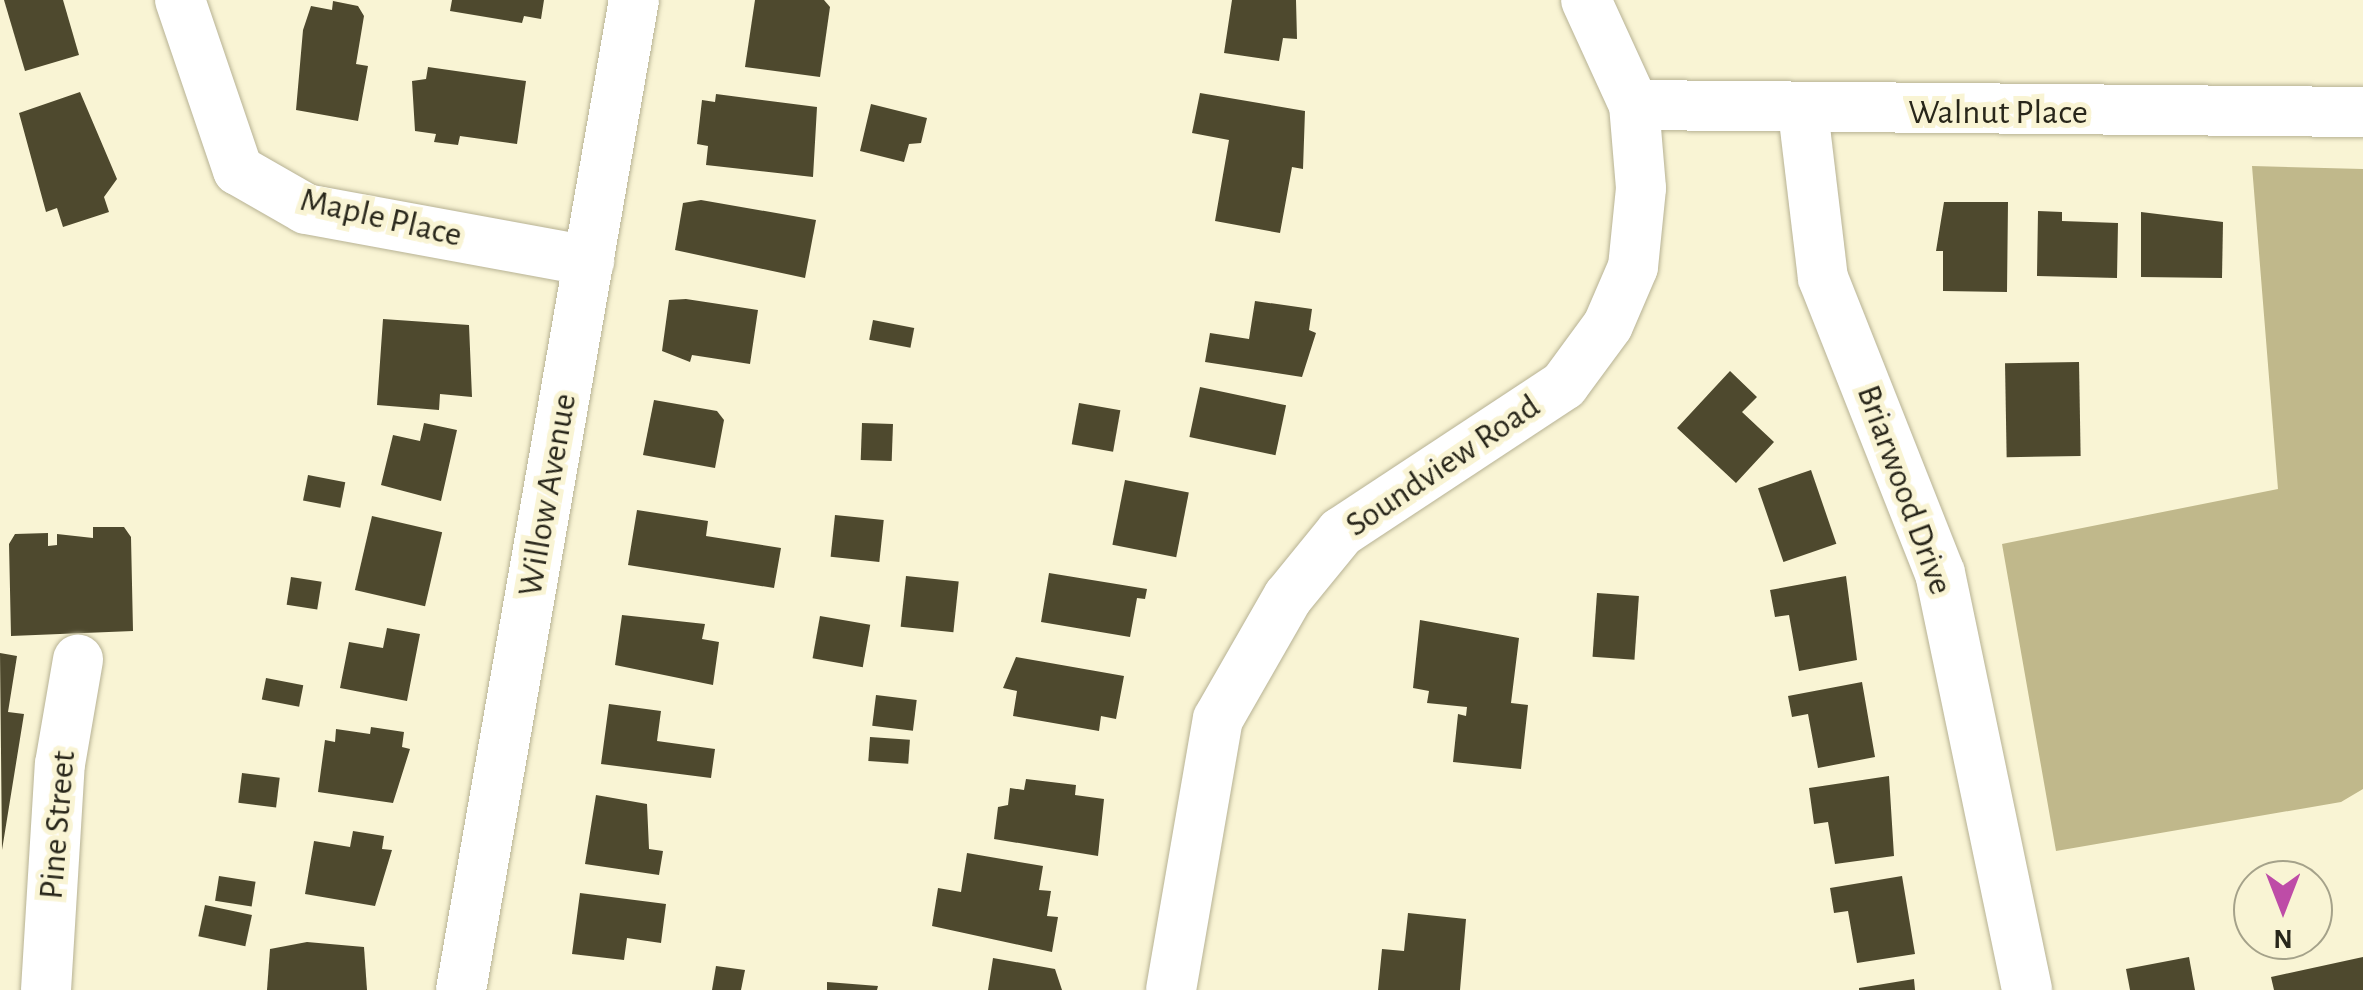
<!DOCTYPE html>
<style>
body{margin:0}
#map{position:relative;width:2363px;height:990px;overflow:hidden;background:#f9f4d4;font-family:"Alegreya Sans",sans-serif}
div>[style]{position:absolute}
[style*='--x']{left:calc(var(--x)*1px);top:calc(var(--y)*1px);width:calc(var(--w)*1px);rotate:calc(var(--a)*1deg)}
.forest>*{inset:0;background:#c0b88b}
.building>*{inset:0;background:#4e492e;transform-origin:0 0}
.roads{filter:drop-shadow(0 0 2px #b7b294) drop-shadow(0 0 2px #b7b294)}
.minor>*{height:50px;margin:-25px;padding:0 25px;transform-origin:25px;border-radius:25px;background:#fff}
span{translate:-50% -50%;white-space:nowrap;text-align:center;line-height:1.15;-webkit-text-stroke:10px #f9f4d4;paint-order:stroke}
.street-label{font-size:35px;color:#28261a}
.north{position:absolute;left:2233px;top:860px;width:100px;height:100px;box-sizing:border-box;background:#f9f4d4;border:2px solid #a5a28a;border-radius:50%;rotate:180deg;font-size:28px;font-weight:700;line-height:40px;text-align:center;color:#28261a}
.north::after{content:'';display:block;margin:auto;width:35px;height:45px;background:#be4ca7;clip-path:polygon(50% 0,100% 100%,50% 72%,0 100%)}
</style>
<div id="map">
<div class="forest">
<div style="clip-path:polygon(2252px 166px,2363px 169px,2363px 789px,2341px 802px,2056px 851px,2002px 544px,2278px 489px)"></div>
</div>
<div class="building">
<div style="clip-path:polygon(4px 0,63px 0,79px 55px,25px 71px)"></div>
<div style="clip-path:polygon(452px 0,544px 0,541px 19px,524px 16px,522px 23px,450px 11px)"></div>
<div style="clip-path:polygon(755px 0,824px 0,830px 7px,820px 77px,745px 67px)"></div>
<div style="clip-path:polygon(1232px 0,1296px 0,1297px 39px,1283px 38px,1279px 61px,1224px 53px)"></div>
<div style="clip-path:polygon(333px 1px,358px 6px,364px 16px,356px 64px,368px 66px,358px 121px,296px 110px,303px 30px,311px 6px,332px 10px)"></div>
<div style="clip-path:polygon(428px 67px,526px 81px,517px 144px,460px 136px,458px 145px,434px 142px,436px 134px,415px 131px,412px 81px,426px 79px)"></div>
<div style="clip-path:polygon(80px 92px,117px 179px,104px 197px,109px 212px,63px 227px,57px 208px,46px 212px,19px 113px)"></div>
<div style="clip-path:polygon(1200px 93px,1305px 111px,1303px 169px,1292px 167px,1280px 233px,1215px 221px,1229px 140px,1192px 133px)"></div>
<div style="clip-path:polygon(716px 94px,817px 107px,813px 177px,706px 165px,708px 146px,697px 144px,702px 100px,715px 102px)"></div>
<div style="clip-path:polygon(871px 104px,927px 118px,921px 143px,909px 144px,904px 162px,860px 151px)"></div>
<div style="clip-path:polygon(701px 200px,816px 220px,805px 278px,675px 250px,683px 203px)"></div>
<div style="clip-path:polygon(1944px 202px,2008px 202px,2007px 292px,1943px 291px,1943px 251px,1936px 251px)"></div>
<div style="clip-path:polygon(2038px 211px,2062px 212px,2062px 221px,2118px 223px,2117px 278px,2037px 276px)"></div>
<div style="clip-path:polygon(2141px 212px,2223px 222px,2222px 278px,2141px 277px)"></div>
<div style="clip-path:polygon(686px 299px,758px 310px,750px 364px,692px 355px,690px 362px,662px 351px,669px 300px)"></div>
<div style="clip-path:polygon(1255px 301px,1312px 309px,1309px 330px,1316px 333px,1302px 377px,1205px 362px,1210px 333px,1249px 339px)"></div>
<div style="clip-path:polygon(383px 319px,469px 325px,472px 397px,440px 394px,439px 410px,377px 405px)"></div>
<div style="left:873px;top:320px;width:42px;height:20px;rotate:11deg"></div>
<div style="left:2079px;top:362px;width:94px;height:74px;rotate:89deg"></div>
<div style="clip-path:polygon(1730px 371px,1757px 397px,1742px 412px,1774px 442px,1736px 483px,1677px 428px)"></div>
<div style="left:1200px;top:387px;width:88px;height:51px;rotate:12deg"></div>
<div style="clip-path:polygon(654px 400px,717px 411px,724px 420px,715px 468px,643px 455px)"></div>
<div style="left:1079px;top:403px;width:42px;height:42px;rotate:10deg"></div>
<div style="clip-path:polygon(424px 423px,457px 430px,441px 501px,381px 485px,393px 435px,420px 441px)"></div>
<div style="left:862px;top:423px;width:31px;height:37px;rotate:2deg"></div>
<div style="left:1811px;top:470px;width:78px;height:56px;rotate:71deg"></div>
<div style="left:308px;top:475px;width:38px;height:26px;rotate:11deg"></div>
<div style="left:1125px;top:480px;width:65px;height:66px;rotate:11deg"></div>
<div style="clip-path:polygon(637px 510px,708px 521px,706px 536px,781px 548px,774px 588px,628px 565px)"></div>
<div style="left:835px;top:515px;width:49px;height:42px;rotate:6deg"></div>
<div style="left:372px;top:516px;width:72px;height:76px;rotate:13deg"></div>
<div style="clip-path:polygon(93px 527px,124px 527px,131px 537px,133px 631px,11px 636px,9px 544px,15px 534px,48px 533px,48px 546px,57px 545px,57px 534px,93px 538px)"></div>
<div style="clip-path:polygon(1049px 573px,1147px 589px,1145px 599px,1137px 598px,1130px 637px,1041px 622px)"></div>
<div style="left:906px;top:576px;width:53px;height:51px;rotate:6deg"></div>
<div style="clip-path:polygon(1846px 576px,1857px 660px,1799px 671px,1789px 615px,1775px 617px,1770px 590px)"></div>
<div style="left:291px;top:577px;width:31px;height:28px;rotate:9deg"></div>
<div style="left:1597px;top:593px;width:42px;height:64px;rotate:4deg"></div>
<div style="clip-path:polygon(622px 615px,705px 624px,702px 639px,719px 642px,713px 685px,615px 665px)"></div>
<div style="left:820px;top:616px;width:51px;height:43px;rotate:10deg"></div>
<div style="clip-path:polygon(1420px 620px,1519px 638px,1511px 703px,1528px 705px,1521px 769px,1453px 762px,1458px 714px,1466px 716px,1467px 707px,1427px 703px,1429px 691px,1413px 688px)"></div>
<div style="clip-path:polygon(387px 628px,420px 634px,407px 701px,340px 688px,349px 642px,383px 648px)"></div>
<div style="clip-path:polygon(0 653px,17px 656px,8px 712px,24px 714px,2px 850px)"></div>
<div style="clip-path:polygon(1016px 657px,1124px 676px,1116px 719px,1101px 716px,1099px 731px,1013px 716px,1017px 691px,1003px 688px)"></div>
<div style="left:266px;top:678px;width:38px;height:22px;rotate:11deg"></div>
<div style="clip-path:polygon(1862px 682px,1875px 757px,1818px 768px,1808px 714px,1792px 717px,1788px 696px)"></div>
<div style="left:876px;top:695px;width:41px;height:31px;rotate:7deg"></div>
<div style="clip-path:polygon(609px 704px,661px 711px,657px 741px,715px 749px,711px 778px,601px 764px)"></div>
<div style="clip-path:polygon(371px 727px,404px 732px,402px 747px,410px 749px,393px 803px,318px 792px,325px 740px,335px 742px,336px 729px,370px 734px)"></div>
<div style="left:870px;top:737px;width:40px;height:24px;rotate:4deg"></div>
<div style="left:242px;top:773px;width:38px;height:30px;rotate:7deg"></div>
<div style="clip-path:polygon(1889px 776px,1894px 856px,1835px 864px,1828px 822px,1814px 824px,1809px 788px)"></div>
<div style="clip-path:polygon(1026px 779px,1076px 785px,1075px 795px,1104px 799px,1098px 856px,994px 839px,998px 807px,1008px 805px,1010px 788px,1024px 790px)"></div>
<div style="clip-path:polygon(596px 795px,647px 804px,649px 849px,663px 851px,659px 875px,585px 864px)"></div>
<div style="clip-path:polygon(353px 831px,384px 836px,382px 849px,392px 850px,375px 906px,305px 894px,314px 841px,350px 847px)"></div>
<div style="clip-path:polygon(967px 853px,1043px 866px,1039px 890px,1051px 891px,1047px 916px,1058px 917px,1052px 952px,932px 926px,938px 888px,961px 892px)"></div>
<div style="left:219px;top:876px;width:37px;height:25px;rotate:9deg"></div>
<div style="clip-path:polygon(1902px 876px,1915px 954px,1857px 963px,1848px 911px,1834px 913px,1830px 888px)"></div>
<div style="clip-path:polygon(580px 893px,666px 904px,661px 943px,627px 938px,624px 960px,572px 954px)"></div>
<div style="left:205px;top:905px;width:48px;height:32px;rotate:12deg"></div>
<div style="clip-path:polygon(1408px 913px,1466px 919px,1460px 990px,1378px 990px,1382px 949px,1404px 951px)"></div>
<div style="clip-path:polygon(307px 942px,364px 947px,367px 990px,267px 990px,270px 949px)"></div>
<div style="clip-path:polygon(2189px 957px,2195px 990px,2130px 990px,2126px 969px)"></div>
<div style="clip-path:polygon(2363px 957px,2363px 990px,2274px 990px,2271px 977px)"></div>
<div style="clip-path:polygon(993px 958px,1055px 969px,1062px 990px,988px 990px)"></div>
<div style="clip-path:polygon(716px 966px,745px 970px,741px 990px,712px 990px)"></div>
<div style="clip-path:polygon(1914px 979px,1915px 990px,1859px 990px,1859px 988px)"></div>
<div style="clip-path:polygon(827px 982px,878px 986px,877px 990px,827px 990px)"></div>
</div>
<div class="roads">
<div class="minor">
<div style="--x:180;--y:0;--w:180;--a:71.2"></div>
<div style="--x:238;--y:170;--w:78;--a:29.8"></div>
<div style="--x:306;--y:209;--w:288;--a:10.4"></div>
<div style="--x:1634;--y:105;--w:729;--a:0.55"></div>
<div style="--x:1803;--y:111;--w:168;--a:83.2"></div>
<div style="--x:1823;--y:278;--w:317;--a:68.4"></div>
<div style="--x:1940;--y:573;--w:426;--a:78.2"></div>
<div style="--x:46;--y:990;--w:226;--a:-86.5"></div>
<div style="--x:60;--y:764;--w:106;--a:-80.2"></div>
<div style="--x:461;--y:990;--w:1005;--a:-80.09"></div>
<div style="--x:1171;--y:990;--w:275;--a:-80.2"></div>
<div style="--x:1218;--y:719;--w:141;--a:-60.2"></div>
<div style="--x:1288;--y:597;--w:84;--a:-50.8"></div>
<div style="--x:1341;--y:532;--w:267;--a:-33.4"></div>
<div style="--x:1564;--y:385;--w:74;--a:-53.7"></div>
<div style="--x:1608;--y:325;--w:63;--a:-66.7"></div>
<div style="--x:1633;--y:267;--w:79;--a:-84.2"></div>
<div style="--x:1641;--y:188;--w:83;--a:-94.8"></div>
<div style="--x:1634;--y:105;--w:115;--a:-114.6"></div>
</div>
</div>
<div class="street-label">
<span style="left:1998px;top:113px">Walnut Place</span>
<span style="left:381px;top:218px;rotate:13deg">Maple Place</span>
<span style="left:1443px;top:466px;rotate:-34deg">Soundview Road</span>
<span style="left:1904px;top:490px;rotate:70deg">Briarwood Drive</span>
<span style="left:548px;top:495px;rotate:-80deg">Willow Avenue</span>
<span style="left:58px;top:825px;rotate:-85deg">Pine Street</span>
</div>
<div class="north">N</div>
</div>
